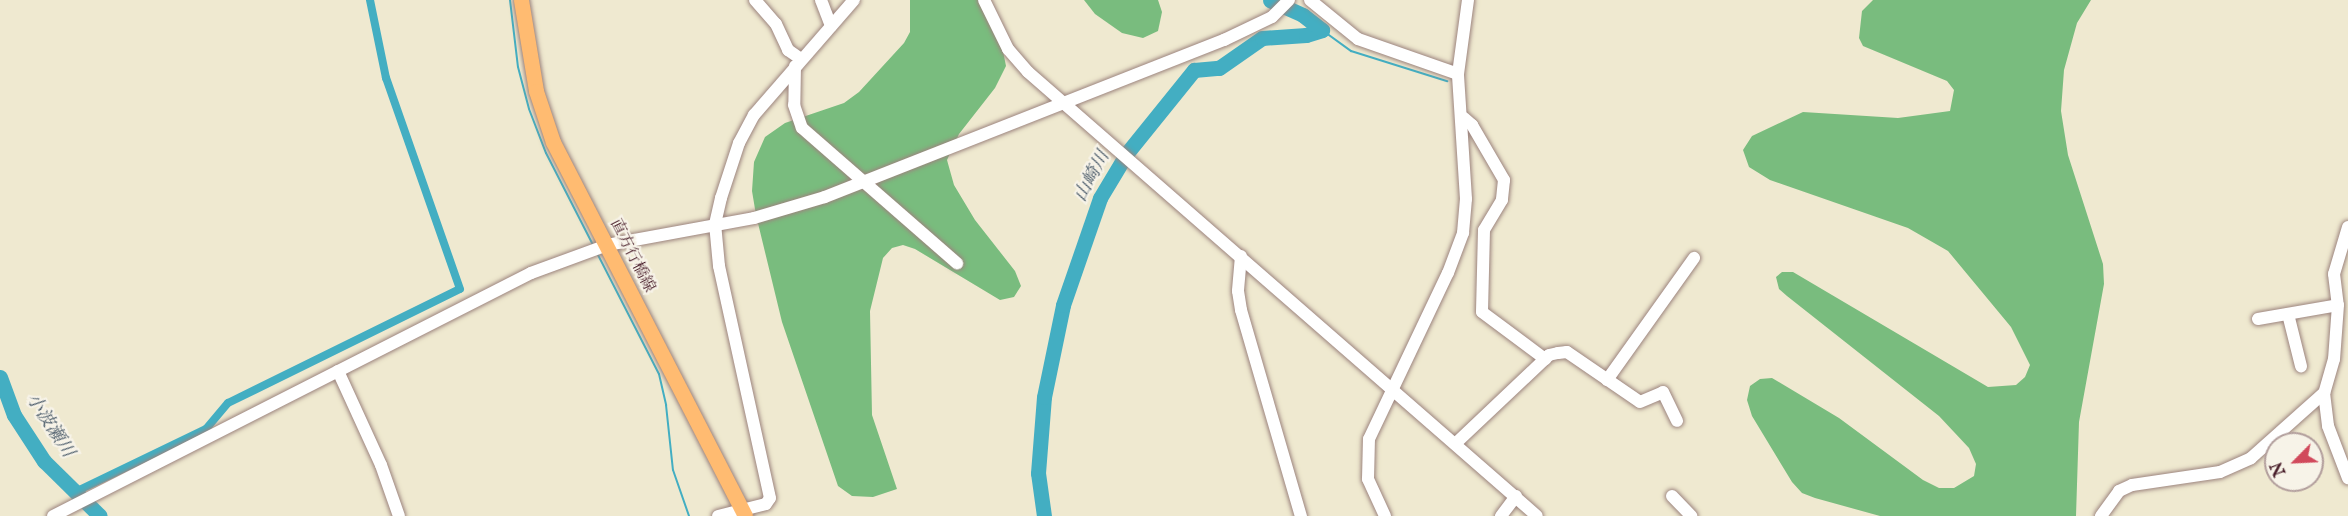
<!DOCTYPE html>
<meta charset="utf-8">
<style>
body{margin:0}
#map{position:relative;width:2348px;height:516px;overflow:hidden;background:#efe9d0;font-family:"IM FELL English","Noto Serif JP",serif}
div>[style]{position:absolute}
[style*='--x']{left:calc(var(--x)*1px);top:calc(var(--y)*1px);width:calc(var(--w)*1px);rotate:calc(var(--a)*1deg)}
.forest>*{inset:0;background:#79bc7e}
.stream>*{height:2px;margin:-1px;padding:0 1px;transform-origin:1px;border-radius:1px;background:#43aec2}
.canal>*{height:8px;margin:-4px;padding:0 4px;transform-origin:4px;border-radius:4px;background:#43aec2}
.river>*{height:15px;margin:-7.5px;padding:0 7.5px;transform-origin:7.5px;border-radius:7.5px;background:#43aec2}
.roads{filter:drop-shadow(0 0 2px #9c847e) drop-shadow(0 0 2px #9c847e)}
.minor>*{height:12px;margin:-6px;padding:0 6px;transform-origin:6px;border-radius:6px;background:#fff}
.major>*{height:15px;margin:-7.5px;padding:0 7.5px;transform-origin:7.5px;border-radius:7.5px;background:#ffbb71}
span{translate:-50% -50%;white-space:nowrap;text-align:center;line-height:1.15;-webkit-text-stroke:4.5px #f7f3e8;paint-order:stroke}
.street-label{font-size:16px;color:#4a1f2b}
.water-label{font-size:18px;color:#475867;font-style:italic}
.north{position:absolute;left:2264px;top:432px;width:60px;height:60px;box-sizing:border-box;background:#f7f3e8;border:2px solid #b29e9c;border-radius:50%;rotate:246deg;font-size:16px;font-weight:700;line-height:24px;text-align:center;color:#4a1f2b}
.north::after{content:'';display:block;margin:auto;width:21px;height:27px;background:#d1495b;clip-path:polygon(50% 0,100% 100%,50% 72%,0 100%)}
</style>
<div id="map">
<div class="forest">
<div style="clip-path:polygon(910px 0,980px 0,1003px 51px,1006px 66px,995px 88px,959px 134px,947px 160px,954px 185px,975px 220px,1015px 271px,1021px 286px,1014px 297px,1000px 300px,915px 249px,903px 245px,892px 248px,883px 258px,870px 311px,872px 415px,897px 489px,873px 497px,852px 496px,838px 486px,782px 322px,756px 215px,752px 191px,754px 162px,765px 137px,785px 123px,844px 103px,859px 92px,904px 43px,910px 32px)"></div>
<div style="clip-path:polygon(1084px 0,1158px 0,1162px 12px,1158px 31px,1143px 38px,1122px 33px,1095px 14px)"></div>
<div style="clip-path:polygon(1873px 0,2091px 0,2077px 23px,2064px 70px,2061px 111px,2068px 155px,2103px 264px,2104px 284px,2079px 422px,2076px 516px,1880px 516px,1815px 498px,1802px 493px,1792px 482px,1752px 416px,1747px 400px,1750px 386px,1760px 379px,1772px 378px,1839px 418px,1923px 480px,1939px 488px,1954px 488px,1974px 476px,1976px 464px,1969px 448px,1939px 416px,1787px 296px,1779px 289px,1776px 277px,1782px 272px,1793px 272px,1988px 387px,2016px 385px,2025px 377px,2030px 365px,2011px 327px,1948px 251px,1908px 228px,1770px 180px,1749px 167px,1743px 150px,1752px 136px,1803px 112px,1898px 118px,1950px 111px,1954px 90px,1947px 81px,1863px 46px,1859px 38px,1862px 11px)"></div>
</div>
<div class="stream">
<div style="--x:510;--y:0;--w:67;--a:83.2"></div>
<div style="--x:518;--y:67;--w:43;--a:75.3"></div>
<div style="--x:529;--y:109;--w:47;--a:68.9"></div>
<div style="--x:546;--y:153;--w:103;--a:62.9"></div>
<div style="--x:1322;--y:30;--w:36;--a:36"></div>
<div style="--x:1351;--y:51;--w:101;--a:17.4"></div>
<div style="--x:597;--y:253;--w:136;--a:62.9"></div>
<div style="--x:659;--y:374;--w:32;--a:77"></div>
<div style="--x:666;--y:405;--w:65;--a:83.9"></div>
<div style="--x:673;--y:470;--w:49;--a:70.8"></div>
</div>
<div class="canal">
<div style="--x:75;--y:492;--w:145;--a:-25.7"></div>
<div style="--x:206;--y:429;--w:34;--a:-50"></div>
<div style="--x:228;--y:403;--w:258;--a:-26.2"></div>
<div style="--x:460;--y:289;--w:224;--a:-109.3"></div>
<div style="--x:386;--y:78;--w:80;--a:-101.6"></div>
</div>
<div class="river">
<div style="--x:0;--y:377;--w:40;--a:69.8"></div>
<div style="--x:14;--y:415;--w:55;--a:56.9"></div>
<div style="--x:44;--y:461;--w:78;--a:44.5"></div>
<div style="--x:1044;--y:516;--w:43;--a:-97.9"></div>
<div style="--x:1038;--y:473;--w:76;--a:-85.5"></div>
<div style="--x:1044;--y:397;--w:94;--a:-78.3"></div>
<div style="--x:1063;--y:305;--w:113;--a:-70.9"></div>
<div style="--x:1100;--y:198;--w:52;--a:-59"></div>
<div style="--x:1127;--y:153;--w:107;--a:-51.1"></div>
<div style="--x:1194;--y:70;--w:25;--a:-5"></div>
<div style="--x:1219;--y:68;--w:52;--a:-34.9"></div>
<div style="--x:1262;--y:38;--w:44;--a:-3.9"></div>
<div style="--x:1306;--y:35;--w:17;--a:-17"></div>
<div style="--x:1322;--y:30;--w:24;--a:-142"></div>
<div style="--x:1303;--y:15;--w:36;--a:-156"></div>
</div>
<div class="roads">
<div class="minor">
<div style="--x:755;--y:0;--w:32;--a:49"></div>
<div style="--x:776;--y:24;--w:29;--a:65"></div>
<div style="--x:788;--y:50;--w:16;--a:35"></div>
<div style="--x:821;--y:0;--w:28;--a:69"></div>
<div style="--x:984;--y:0;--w:55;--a:63.9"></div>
<div style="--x:1008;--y:49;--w:30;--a:49"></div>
<div style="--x:1028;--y:72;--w:675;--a:41.1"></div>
<div style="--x:1310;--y:0;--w:62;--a:39.1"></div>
<div style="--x:1358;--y:39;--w:106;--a:19.3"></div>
<div style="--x:795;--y:66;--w:39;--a:91"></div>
<div style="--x:794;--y:105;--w:24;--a:71"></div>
<div style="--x:802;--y:128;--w:206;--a:41.1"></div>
<div style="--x:1464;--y:118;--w:11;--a:41"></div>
<div style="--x:1472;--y:125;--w:64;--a:59.8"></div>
<div style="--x:1504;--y:180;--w:20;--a:96"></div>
<div style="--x:1502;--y:200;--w:35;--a:121"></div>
<div style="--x:1484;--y:230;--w:82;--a:91.4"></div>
<div style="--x:1482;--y:312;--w:79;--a:36.7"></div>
<div style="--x:2348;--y:227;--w:49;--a:106.6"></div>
<div style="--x:2334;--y:274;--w:31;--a:83"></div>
<div style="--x:2338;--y:305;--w:54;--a:94.2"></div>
<div style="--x:2334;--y:359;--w:35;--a:106"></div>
<div style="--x:2324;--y:393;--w:33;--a:83"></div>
<div style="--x:2328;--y:426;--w:56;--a:69"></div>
<div style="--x:1241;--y:256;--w:35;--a:95"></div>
<div style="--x:1238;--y:291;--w:19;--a:81"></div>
<div style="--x:1241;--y:310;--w:215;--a:73.8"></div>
<div style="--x:2288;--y:314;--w:54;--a:76"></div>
<div style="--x:2258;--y:319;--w:81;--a:-9.9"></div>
<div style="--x:338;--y:371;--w:103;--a:65.4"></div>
<div style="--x:381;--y:465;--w:54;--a:70.6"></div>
<div style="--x:1607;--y:380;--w:150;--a:-54.5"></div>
<div style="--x:1455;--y:444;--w:129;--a:-43.4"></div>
<div style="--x:1549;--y:355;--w:9;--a:-13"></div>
<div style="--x:1558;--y:353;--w:9;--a:-6"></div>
<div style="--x:1567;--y:352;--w:88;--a:34.4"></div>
<div style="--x:1640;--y:402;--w:25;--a:-23"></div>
<div style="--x:1663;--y:392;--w:32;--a:64"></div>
<div style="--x:1672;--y:496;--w:28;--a:46"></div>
<div style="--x:53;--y:516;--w:536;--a:-26.95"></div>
<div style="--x:531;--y:273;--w:81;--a:-20.2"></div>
<div style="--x:607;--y:245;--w:149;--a:-10.4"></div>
<div style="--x:754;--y:218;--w:74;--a:-16.5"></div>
<div style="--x:825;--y:197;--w:429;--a:-21.5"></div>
<div style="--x:1224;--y:40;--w:53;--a:-25.6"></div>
<div style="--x:1272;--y:17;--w:24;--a:-45"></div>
<div style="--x:718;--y:516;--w:49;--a:-14"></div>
<div style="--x:766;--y:504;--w:7;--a:-56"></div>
<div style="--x:770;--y:498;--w:238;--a:-102.4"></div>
<div style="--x:719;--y:266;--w:42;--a:-95.4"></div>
<div style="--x:715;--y:224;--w:27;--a:-77"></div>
<div style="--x:721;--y:198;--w:58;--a:-71.9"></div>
<div style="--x:739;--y:143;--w:32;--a:-62"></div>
<div style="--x:754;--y:115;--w:152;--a:-49"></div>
<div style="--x:1385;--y:516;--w:41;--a:-114.7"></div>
<div style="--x:1368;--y:479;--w:40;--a:-88.6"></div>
<div style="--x:1369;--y:439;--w:184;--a:-64.6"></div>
<div style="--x:1448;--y:273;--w:43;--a:-69.4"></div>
<div style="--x:1463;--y:233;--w:34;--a:-85"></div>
<div style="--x:1466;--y:199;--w:125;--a:-93.7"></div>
<div style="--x:1458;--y:74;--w:75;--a:-82.3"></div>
<div style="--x:1501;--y:516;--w:25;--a:-53"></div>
<div style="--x:2101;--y:516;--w:31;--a:-54"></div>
<div style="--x:2119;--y:491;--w:14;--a:-25"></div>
<div style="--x:2132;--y:485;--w:89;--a:-8.4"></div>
<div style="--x:2220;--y:472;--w:34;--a:-24"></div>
<div style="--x:2251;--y:458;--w:98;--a:-41.7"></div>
</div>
<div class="major">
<div style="--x:521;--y:0;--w:92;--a:80.6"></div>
<div style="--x:536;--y:91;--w:54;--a:71.6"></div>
<div style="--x:553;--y:142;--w:420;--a:62.8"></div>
</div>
</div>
<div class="street-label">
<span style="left:632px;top:256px;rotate:63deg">直方行橋線</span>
</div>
<div class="water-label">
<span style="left:1093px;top:177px;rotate:-62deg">山崎川</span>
<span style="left:49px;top:426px;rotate:57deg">小波瀬川</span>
</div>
<div class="north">N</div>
</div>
